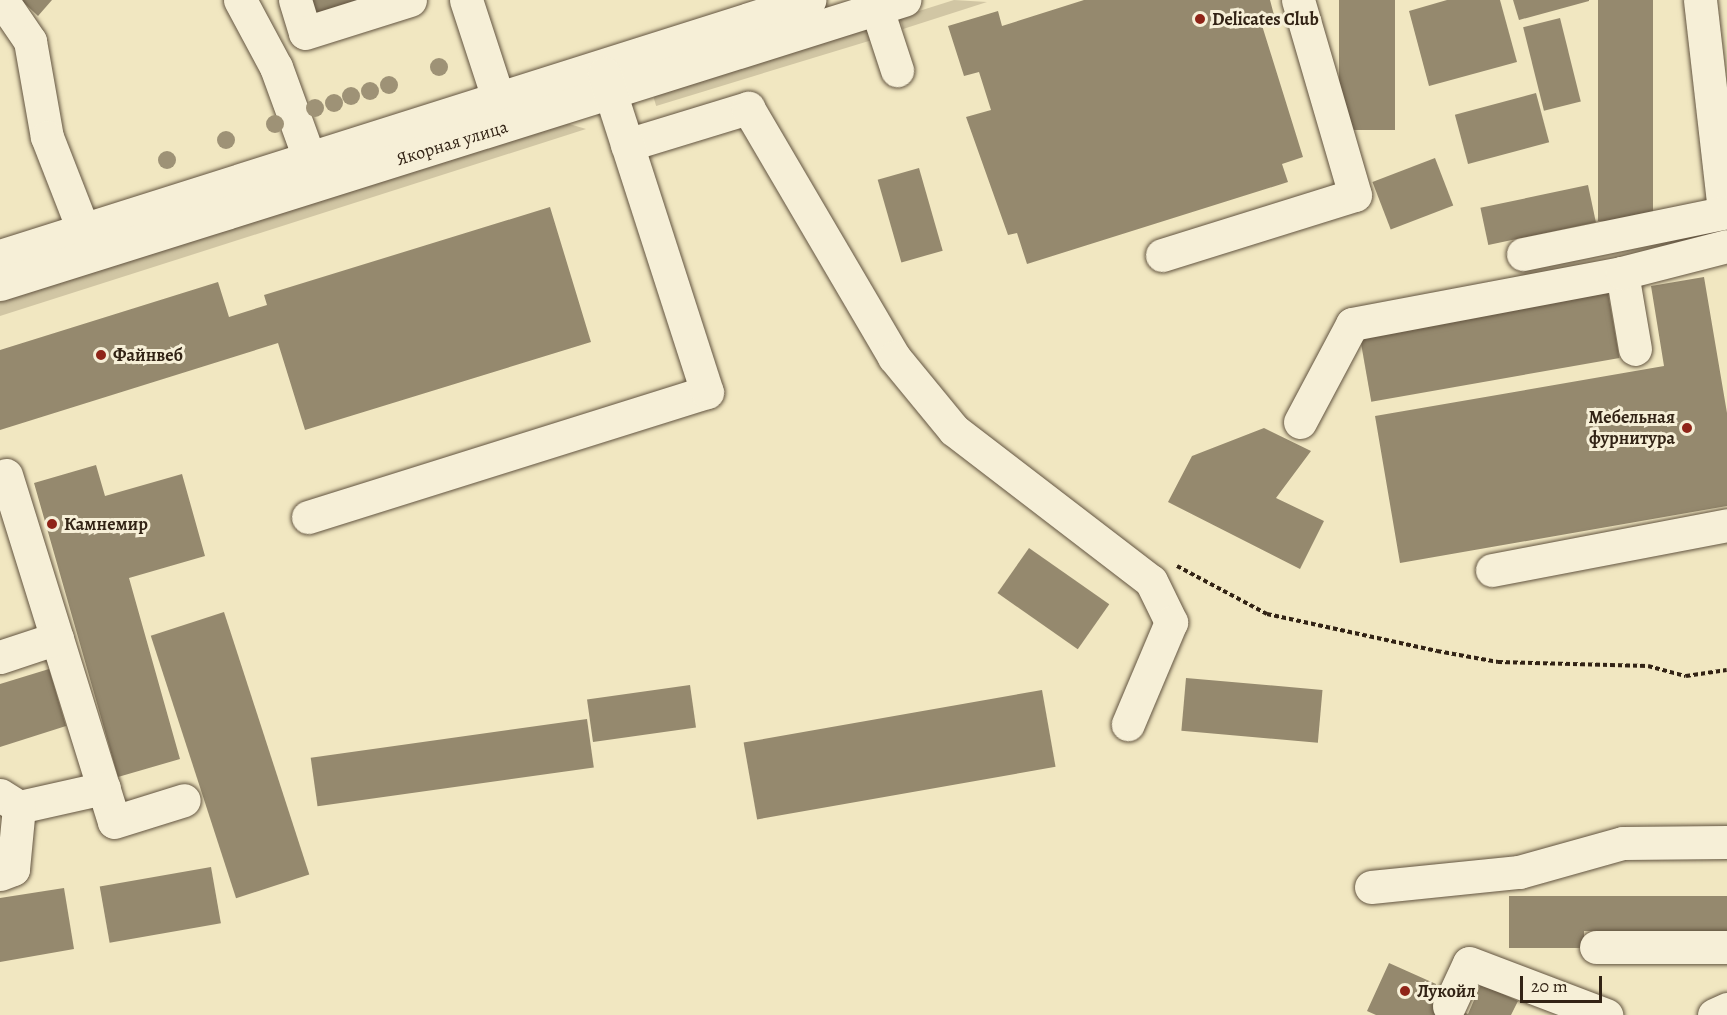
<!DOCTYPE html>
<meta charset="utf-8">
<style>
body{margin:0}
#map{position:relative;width:1727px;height:1015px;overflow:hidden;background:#f1e7c1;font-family:Alegreya,serif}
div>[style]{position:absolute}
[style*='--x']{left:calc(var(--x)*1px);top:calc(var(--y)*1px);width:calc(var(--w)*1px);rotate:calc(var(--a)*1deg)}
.green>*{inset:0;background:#d1c6a4;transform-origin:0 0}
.building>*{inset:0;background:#95896e;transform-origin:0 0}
.path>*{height:4px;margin-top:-2px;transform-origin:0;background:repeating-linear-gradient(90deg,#322315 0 4.5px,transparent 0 7.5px)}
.roads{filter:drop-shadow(0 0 2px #625440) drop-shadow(0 0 2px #625440)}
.minor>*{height:33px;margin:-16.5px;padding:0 16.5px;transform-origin:16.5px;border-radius:16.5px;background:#f6efd7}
.trees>*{width:18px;height:18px;margin:-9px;border-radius:50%;background:#9e9276}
.dots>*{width:16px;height:16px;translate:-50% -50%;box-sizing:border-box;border:3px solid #f6efd7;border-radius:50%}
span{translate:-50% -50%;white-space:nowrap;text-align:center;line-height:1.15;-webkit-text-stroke:6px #f6efd7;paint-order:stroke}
.poi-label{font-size:18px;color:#322315;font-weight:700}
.left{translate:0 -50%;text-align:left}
.right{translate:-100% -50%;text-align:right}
.street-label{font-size:18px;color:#322315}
.scale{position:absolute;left:1520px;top:976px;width:82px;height:27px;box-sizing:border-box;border:3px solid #322315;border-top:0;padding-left:8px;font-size:18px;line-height:21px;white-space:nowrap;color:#322315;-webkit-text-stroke:4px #f6efd7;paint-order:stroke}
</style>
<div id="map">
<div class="green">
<div style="clip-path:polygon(954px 0,987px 2px,903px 29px,900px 17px)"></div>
<div style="left:873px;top:25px;width:14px;height:231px;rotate:73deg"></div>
<div style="clip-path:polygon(566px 123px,586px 129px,0 316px,0 302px)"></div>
</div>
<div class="building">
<div style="clip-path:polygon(21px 0,52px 0,38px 16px)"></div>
<div style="clip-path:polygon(302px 0,379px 0,309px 22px)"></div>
<div style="clip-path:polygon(1084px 0,1270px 0,1274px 15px,1260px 19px,1303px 157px,1282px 164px,1288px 182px,1027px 264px,1017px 233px,1008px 235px,966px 117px,991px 110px,979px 72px,964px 76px,948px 26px,998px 11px,1002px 26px)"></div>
<div style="left:1339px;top:0;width:56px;height:130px"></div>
<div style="clip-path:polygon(1447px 0,1500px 0,1517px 62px,1429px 86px,1409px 11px)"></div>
<div style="clip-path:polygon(1513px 0,1589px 0,1589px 1px,1519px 20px)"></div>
<div style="left:1598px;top:0;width:55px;height:221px"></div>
<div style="left:1560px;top:18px;width:86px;height:38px;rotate:76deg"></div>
<div style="left:1536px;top:93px;width:51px;height:84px;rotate:75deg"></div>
<div style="left:1435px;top:158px;width:51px;height:67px;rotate:69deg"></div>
<div style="left:919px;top:168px;width:86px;height:43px;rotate:74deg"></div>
<div style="left:1588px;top:185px;width:38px;height:110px;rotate:78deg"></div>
<div style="clip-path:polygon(550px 207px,591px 342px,305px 430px,278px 343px,0 430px,0 350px,218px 282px,229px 317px,267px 305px,264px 295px)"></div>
<div style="clip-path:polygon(1704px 277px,1727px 413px,1727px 506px,1400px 563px,1375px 416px,1664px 366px,1651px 286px)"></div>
<div style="left:1608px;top:293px;width:66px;height:252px;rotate:80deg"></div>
<div style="clip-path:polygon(1264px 428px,1311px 451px,1276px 498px,1324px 521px,1300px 569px,1168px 502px,1192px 456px)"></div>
<div style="clip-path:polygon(96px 465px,105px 496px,182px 474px,205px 556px,129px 578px,180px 759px,118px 777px,34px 483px)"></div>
<div style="left:1029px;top:548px;width:98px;height:55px;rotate:35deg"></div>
<div style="left:224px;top:612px;width:276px;height:77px;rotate:72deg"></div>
<div style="clip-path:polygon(49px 669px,66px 726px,0 747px,0 684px)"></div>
<div style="left:1186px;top:678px;width:137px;height:53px;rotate:5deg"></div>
<div style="left:690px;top:685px;width:43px;height:104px;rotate:82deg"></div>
<div style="left:1042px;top:690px;width:78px;height:303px;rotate:80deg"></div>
<div style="left:587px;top:719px;width:49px;height:279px;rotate:82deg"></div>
<div style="left:211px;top:867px;width:57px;height:113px;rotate:80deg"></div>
<div style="clip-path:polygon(64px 888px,74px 949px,0 962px,0 898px)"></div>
<div style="clip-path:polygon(1509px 896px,1727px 896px,1727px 931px,1584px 931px,1584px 948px,1509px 948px)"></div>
<div style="clip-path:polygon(1389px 963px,1436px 984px,1430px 998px,1468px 1014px,1481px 984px,1518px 1001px,1511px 1015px,1376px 1015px,1367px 1011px)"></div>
</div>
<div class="path">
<div style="--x:1177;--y:566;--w:102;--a:28.1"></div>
<div style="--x:1267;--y:614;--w:174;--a:12.3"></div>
<div style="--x:1437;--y:651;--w:62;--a:10.2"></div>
<div style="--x:1498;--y:662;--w:150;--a:1.5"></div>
<div style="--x:1648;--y:666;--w:39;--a:15"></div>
<div style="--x:1686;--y:676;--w:41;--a:-8.3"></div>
</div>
<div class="roads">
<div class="minor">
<div style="--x:2;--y:0;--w:50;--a:55.7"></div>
<div style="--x:30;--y:41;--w:97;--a:80"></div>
<div style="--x:47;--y:137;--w:121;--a:68.7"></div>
<div style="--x:240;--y:0;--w:76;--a:61.8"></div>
<div style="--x:276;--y:67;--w:117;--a:70"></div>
<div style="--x:295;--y:0;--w:34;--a:73"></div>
<div style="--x:305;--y:33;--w:110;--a:-17.4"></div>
<div style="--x:466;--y:0;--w:103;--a:71.9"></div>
<div style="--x:874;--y:0;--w:74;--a:71.8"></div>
<div style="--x:1700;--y:0;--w:213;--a:83.5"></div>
<div style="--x:627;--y:145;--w:127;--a:-17"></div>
<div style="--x:748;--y:108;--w:289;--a:59.6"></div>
<div style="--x:894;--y:357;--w:94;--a:50.6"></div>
<div style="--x:954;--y:430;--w:248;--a:37.5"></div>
<div style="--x:1151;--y:581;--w:46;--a:64"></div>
<div style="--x:1171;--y:622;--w:111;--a:112.9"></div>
<div style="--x:1523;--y:254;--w:208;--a:-11.6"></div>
<div style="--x:1162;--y:255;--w:202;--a:-17.3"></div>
<div style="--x:1355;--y:195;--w:203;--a:-106.3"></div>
<div style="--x:0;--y:256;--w:849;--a:-17.56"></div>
<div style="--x:1622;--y:273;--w:77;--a:80.3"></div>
<div style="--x:0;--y:284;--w:948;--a:-17.44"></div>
<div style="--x:1300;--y:422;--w:111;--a:-62"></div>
<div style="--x:1352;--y:324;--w:275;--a:-10.7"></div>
<div style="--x:1622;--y:273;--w:108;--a:-14.4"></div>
<div style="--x:6;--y:475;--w:363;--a:72.7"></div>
<div style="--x:114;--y:822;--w:73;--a:-17.4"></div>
<div style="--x:308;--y:517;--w:418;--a:-17.4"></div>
<div style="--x:707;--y:392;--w:335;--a:-107.9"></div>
<div style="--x:1492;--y:570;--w:239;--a:-10.8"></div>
<div style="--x:0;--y:657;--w:60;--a:-18.4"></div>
<div style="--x:0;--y:795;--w:22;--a:32"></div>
<div style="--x:19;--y:807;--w:87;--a:-12.6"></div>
<div style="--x:0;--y:874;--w:14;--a:-21"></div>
<div style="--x:13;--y:869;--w:62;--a:-84.5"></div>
<div style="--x:1371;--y:887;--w:149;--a:-5.8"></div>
<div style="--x:1519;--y:872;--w:108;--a:-15.6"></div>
<div style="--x:1623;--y:843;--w:104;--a:-0.6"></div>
<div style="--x:1596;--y:947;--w:131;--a:0"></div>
<div style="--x:1449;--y:1006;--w:47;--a:-65.1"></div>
<div style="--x:1469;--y:963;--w:147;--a:20.8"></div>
<div style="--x:1714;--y:1015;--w:14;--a:-25"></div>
</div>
</div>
<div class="trees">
<div style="left:439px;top:67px"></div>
<div style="left:389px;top:85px"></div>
<div style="left:370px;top:91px"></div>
<div style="left:351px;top:96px"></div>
<div style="left:334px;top:103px"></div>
<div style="left:315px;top:108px"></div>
<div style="left:275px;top:124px"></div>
<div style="left:226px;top:140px"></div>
<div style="left:167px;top:160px"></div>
</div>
<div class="dots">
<div style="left:1200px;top:19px;background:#8f2418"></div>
<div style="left:101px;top:355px;background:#8f2418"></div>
<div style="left:1687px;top:428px;background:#8f2418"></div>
<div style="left:52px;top:524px;background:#8f2418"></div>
<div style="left:1405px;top:991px;background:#8f2418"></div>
</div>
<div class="poi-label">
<span class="left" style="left:1212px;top:19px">Delicates Club</span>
<span class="left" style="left:113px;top:355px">Файнвеб</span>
<span class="right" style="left:1675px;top:428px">Мебельная<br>фурнитура</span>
<span class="left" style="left:64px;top:524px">Камнемир</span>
<span class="left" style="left:1417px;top:991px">Лукойл</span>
</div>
<div class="street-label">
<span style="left:452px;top:143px;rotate:-17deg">Якорная улица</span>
</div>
<div class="scale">20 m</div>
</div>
